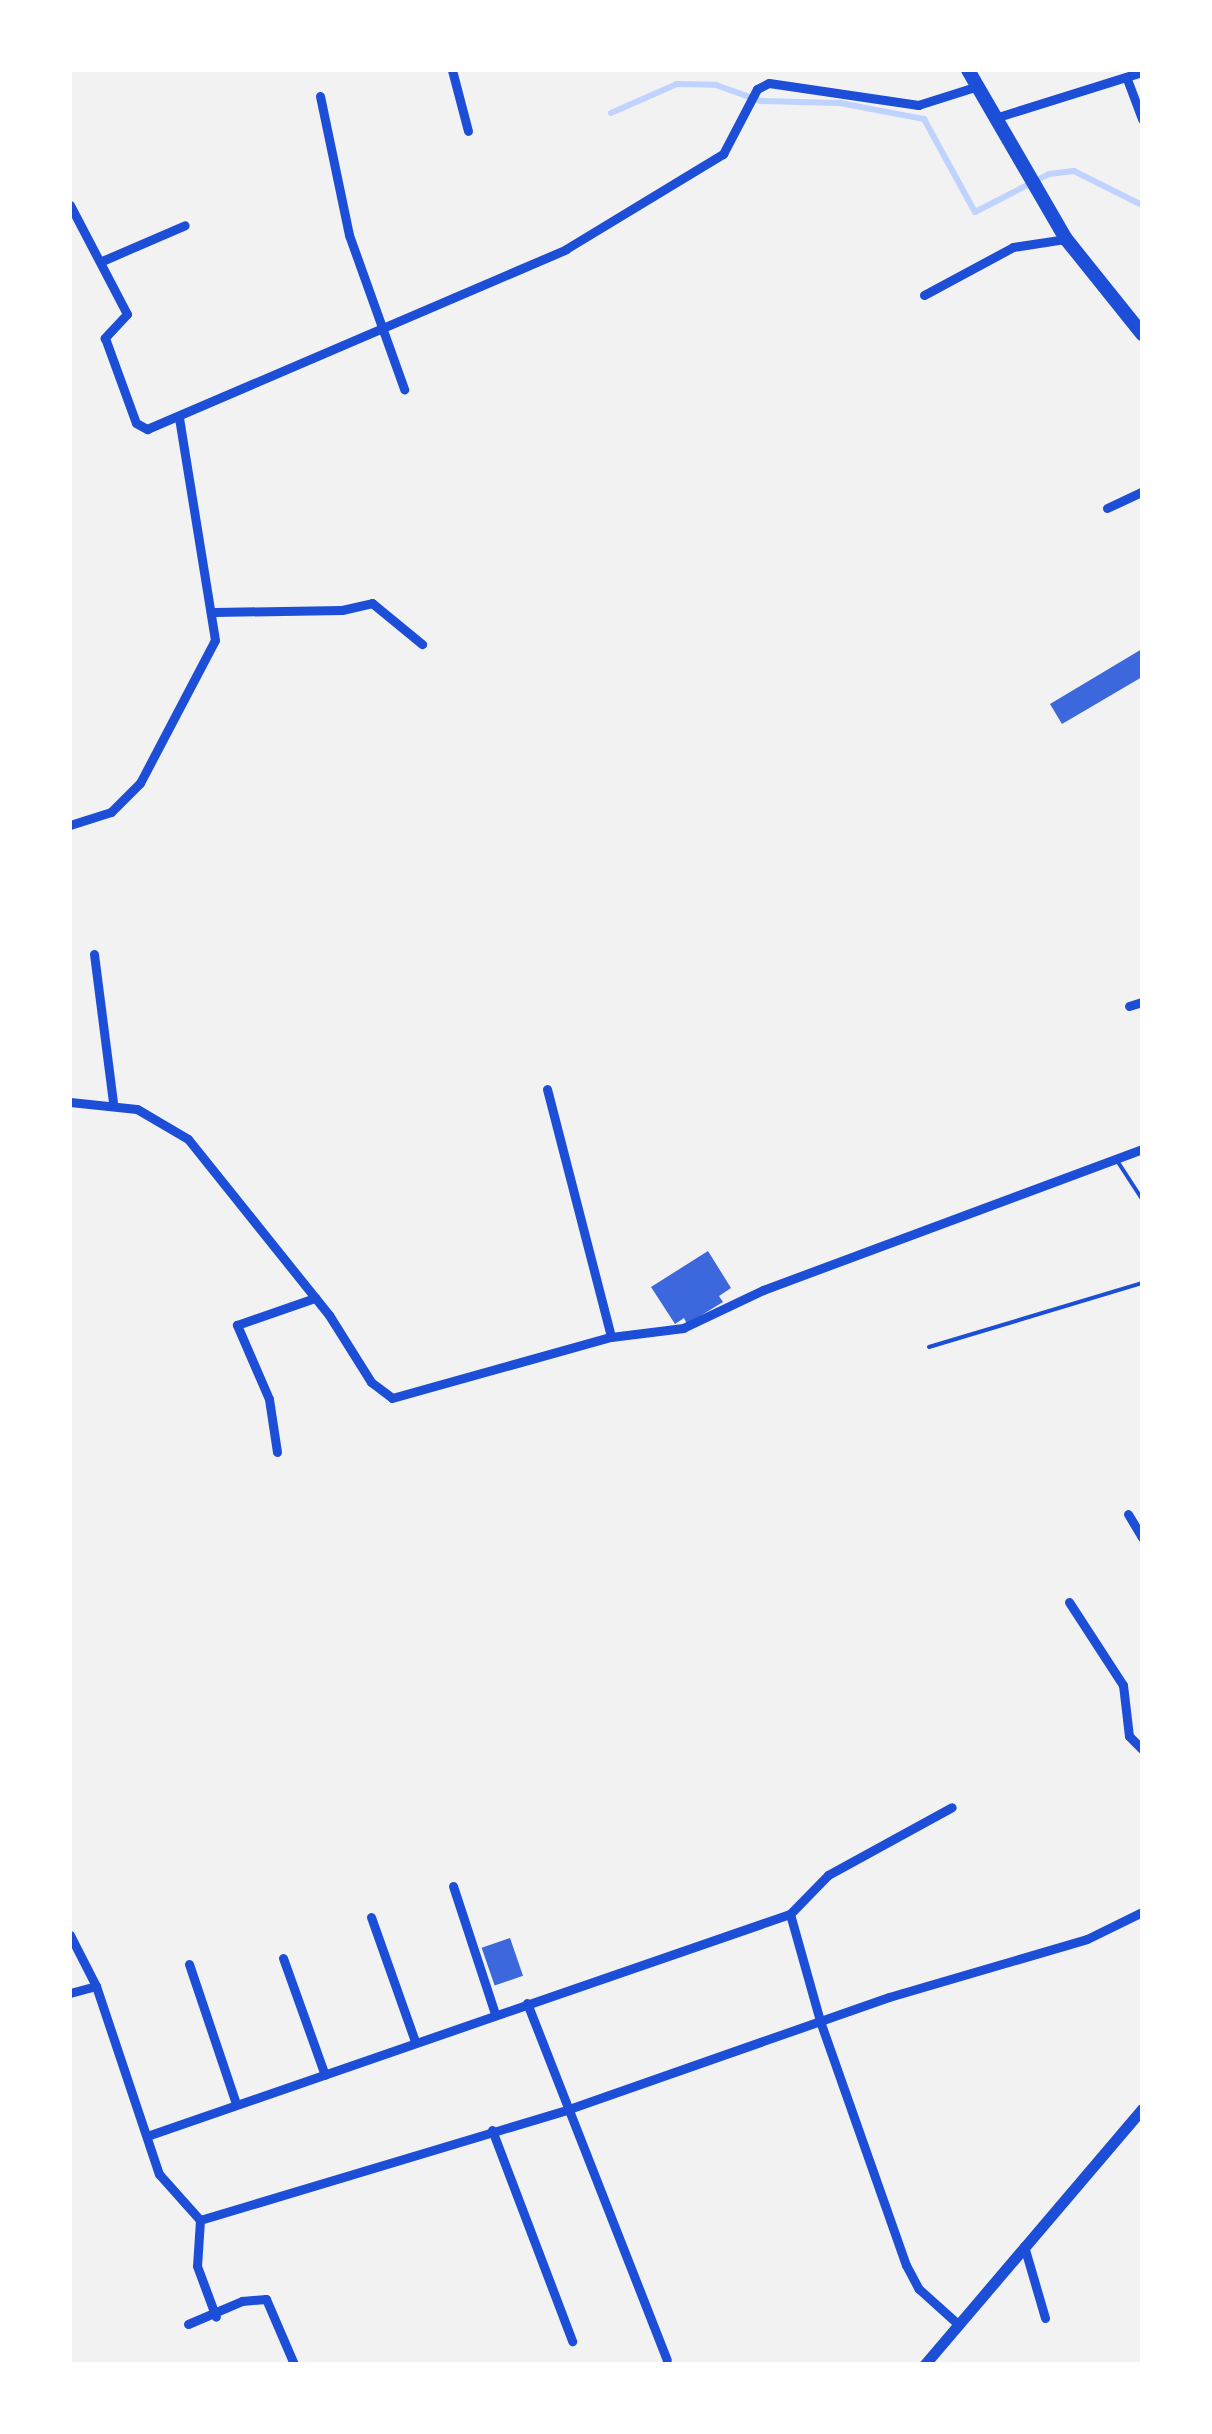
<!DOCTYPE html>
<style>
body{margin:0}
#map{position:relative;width:1212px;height:2434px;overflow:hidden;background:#f2f2f2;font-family:"Alegreya Sans",sans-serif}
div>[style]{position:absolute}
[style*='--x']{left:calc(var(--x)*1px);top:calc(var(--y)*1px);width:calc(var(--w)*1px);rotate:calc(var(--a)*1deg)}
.stream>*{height:6px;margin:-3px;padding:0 3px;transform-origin:3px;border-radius:3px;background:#bfd3fe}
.building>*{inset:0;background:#3d67dc;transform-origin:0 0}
.service>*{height:4px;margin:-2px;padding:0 2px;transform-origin:2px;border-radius:2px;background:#1d4ed8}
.minor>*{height:9px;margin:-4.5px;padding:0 4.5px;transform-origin:4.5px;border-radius:4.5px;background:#1d4ed8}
.secondary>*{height:11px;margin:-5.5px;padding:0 5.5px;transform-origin:5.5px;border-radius:5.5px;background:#1d4ed8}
.trunk>*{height:14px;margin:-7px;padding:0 7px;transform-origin:7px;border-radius:7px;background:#1d4ed8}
span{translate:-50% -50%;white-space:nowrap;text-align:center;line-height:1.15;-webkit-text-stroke:10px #fff;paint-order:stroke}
.frame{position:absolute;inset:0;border:72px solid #fff;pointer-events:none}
</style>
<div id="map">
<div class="stream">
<div style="--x:611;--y:113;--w:72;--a:-23.7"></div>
<div style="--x:677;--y:84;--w:39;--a:1"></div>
<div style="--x:716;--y:85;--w:48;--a:19.6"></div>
<div style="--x:761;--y:101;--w:79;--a:1.5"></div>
<div style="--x:840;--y:103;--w:86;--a:10.8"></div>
<div style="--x:924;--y:119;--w:106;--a:61.3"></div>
<div style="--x:975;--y:212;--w:83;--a:-27.2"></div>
<div style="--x:1049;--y:174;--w:25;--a:-7"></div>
<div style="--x:1074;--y:171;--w:76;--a:26.6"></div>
</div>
<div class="building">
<div style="clip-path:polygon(1142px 649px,1142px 677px,1062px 724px,1050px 704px)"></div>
<div style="clip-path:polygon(708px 1251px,731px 1288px,719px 1296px,723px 1302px,687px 1324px,684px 1318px,675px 1324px,651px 1287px)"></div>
<div style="left:510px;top:1938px;width:40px;height:30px;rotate:71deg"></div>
</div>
<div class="service">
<div style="--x:1116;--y:1159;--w:48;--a:57"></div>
<div style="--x:929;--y:1347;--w:222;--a:-16.7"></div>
</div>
<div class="minor">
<div style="--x:452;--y:70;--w:63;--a:75.3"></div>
<div style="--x:1127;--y:79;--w:43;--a:69.4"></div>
<div style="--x:320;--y:96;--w:142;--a:78.2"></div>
<div style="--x:349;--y:235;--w:164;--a:70.3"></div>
<div style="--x:998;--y:117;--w:151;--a:-17.4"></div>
<div style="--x:70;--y:205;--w:123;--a:62.4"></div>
<div style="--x:127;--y:314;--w:33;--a:133"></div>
<div style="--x:105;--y:338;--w:90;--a:70"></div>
<div style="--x:136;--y:423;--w:13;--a:29"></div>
<div style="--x:147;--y:429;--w:456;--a:-23.2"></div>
<div style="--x:566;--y:249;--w:184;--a:-31.2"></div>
<div style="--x:723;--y:154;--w:73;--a:-62.4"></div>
<div style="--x:757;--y:89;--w:13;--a:-27"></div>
<div style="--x:769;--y:83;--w:151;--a:8.4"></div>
<div style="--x:918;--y:105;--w:63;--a:-17.6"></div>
<div style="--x:102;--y:261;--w:90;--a:-23.4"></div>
<div style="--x:924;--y:295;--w:101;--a:-28.3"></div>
<div style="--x:1013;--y:247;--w:54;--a:-8.6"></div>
<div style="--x:1107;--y:508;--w:38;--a:-25"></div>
<div style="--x:214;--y:612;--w:128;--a:-0.9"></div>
<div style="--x:342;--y:610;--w:31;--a:-13"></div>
<div style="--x:372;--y:603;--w:65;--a:39.4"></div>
<div style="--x:70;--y:825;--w:43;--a:-17.6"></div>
<div style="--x:111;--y:812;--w:41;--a:-45"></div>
<div style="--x:140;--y:783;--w:161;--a:-62.3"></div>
<div style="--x:215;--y:640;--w:226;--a:-99.2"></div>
<div style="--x:94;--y:954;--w:149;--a:82.7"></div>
<div style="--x:1129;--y:1006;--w:14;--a:-17"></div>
<div style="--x:547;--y:1089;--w:256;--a:75.5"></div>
<div style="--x:70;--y:1102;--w:67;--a:6"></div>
<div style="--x:137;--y:1109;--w:59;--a:30.5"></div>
<div style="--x:188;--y:1139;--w:226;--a:51.3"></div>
<div style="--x:329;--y:1315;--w:79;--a:57.9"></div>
<div style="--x:371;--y:1382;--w:26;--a:37"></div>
<div style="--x:392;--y:1398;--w:227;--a:-15.6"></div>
<div style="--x:611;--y:1337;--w:73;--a:-7.1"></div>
<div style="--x:683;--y:1328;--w:89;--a:-25.4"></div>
<div style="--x:763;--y:1290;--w:404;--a:-20.4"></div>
<div style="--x:277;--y:1452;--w:54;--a:-98.6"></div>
<div style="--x:269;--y:1399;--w:81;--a:-113.4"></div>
<div style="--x:237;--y:1325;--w:83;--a:-19.1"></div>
<div style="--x:1128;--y:1514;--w:27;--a:59"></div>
<div style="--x:1069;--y:1602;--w:99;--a:57"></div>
<div style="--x:1123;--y:1685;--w:51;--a:83.3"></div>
<div style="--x:1129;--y:1736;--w:18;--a:45"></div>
<div style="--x:453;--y:1886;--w:132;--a:71.8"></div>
<div style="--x:790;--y:1914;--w:54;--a:-45.7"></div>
<div style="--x:828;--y:1875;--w:141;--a:-28.7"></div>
<div style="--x:371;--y:1917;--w:132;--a:70.5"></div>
<div style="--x:70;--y:1935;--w:57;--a:63"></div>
<div style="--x:96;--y:1986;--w:198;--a:71.5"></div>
<div style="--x:159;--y:2174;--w:62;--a:48.3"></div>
<div style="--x:200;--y:2220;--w:385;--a:-16.7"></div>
<div style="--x:569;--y:2109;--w:339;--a:-19.3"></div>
<div style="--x:889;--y:1997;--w:206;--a:-16.3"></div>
<div style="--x:1087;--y:1939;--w:61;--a:-26.1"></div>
<div style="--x:283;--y:1958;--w:124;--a:70.3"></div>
<div style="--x:189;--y:1964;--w:148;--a:71.4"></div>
<div style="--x:70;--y:1993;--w:27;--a:-15"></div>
<div style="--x:527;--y:2003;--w:383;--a:68.6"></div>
<div style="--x:492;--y:2130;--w:226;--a:69.2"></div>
<div style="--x:147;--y:2136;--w:680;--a:-19.05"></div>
<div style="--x:790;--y:1914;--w:111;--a:74.3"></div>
<div style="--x:820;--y:2021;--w:259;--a:70.6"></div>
<div style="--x:906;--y:2265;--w:27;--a:62"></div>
<div style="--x:919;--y:2289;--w:54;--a:42"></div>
<div style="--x:200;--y:2220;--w:46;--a:93.7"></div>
<div style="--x:197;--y:2266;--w:54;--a:69.6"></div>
<div style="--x:1024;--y:2246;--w:75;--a:73.7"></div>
<div style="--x:188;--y:2324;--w:59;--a:-23.1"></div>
<div style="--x:242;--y:2301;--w:24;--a:-5"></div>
<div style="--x:266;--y:2299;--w:71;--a:66.7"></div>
</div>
<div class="secondary">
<div style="--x:925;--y:2364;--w:335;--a:-49.6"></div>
</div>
<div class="trunk">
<div style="--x:968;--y:70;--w:195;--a:59.9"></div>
<div style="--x:1066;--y:239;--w:122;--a:51.3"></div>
</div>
<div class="frame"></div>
</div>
